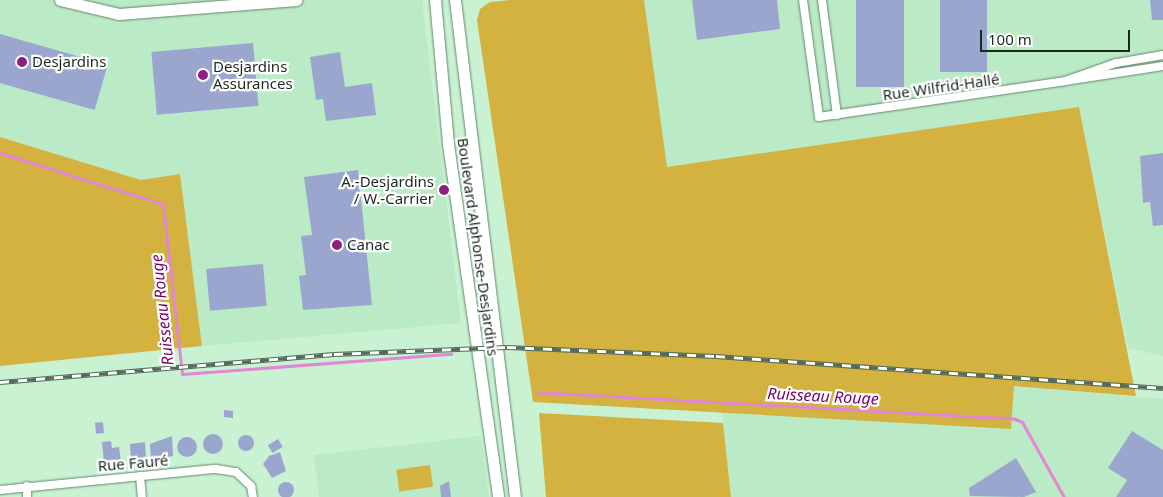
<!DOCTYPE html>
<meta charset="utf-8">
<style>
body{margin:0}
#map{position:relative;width:1163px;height:497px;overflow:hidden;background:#c9f2d3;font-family:"Noto Sans",sans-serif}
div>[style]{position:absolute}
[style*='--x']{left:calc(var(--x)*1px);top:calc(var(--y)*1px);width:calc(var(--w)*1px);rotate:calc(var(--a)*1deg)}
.built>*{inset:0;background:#baeac6}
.green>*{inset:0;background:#d4b240;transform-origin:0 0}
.stream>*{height:3px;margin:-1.5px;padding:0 1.5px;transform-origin:1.5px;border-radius:1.5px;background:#e187d4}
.building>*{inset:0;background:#9ba6ce;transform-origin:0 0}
.round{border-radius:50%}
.roads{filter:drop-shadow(0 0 1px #62886c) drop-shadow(0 0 1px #62886c)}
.street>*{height:8px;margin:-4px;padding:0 4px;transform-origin:4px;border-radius:4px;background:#fff}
.secondary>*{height:11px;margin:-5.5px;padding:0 5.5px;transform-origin:5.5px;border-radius:5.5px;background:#fff}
.rail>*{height:5px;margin-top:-2.5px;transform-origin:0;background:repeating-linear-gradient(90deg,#fff 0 9px,#536b59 0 18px);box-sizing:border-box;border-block:1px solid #536b59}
.dots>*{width:14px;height:14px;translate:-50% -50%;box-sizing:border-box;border:2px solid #fff;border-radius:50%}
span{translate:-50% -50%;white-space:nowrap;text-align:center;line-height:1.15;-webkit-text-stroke:4.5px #fff;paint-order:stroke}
.poi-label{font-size:15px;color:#1a291e}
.left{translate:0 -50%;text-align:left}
.right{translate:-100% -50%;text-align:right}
.street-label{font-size:15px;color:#1a291e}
.water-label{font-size:16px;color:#76006d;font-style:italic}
.scale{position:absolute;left:980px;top:30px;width:150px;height:22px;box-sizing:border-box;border:2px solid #1a291e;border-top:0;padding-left:6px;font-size:15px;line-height:18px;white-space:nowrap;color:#1a291e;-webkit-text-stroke:4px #fff;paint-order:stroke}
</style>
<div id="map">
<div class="built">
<div style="clip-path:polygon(0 0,422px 0,461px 323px,202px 346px,180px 174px,141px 180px,0 137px)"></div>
<div style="clip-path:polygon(644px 0,1163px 0,1163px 356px,1128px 348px,1079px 107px,667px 168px)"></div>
<div style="clip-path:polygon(1014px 386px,1163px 399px,1163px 497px,731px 497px,722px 412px,1010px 429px)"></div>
<div style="clip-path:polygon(481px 436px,489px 497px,319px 497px,314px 455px)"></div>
</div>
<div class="green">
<div style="clip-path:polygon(510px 0,644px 0,667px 167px,1079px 107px,1136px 396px,1014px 386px,1011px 429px,533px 402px,477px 20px,480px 9px,490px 2px)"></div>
<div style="clip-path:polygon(0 137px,141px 180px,180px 174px,202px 346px,0 366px)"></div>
<div style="clip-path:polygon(539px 413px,723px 423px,731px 497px,546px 497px)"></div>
<div style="left:430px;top:465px;width:22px;height:34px;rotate:82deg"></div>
</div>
<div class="stream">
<div style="--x:0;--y:153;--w:171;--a:17.4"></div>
<div style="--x:163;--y:204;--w:171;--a:83.6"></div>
<div style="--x:182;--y:374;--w:270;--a:-4.3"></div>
<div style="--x:537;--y:392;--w:479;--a:3.2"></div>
<div style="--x:1015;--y:419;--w:8;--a:23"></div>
<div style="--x:1022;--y:422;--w:86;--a:60.8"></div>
</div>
<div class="building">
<div style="clip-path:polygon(692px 0,777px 0,780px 29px,697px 40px)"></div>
<div style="left:856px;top:0;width:48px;height:87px"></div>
<div style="left:940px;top:0;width:47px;height:72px"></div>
<div style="clip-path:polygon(1150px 0,1163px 0,1163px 20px,1152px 20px)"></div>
<div style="left:0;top:34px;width:112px;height:47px;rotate:16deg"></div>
<div style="left:253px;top:43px;width:63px;height:102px;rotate:85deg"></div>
<div style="clip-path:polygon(340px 52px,345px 87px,372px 83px,376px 115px,326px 121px,323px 99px,316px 100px,310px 57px)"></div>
<div style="clip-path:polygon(1163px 153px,1163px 225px,1153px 226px,1150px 202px,1143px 203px,1140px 156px)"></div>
<div style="clip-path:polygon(358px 170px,372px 305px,303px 310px,299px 276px,306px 275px,301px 236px,312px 235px,304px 177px)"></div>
<div style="left:263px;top:264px;width:42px;height:57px;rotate:85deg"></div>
<div style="clip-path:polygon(224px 410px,233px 411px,233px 418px,224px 417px)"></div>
<div style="left:103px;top:422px;width:11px;height:8px;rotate:85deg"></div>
<div style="clip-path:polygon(1132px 431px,1163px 450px,1163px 497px,1116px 497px,1127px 480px,1108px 468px)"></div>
<div class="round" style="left:203px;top:434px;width:20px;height:20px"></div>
<div class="round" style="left:238px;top:435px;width:16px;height:16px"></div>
<div style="clip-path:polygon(172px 436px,173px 456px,151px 460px,150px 444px)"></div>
<div class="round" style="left:177px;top:437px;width:20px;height:20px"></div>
<div style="left:278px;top:439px;width:9px;height:12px;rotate:58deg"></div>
<div style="clip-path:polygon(111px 441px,112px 448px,119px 447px,121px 462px,104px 463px,102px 442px)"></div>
<div style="clip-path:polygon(145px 442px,146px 457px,131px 460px,130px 444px)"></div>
<div style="clip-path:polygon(280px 452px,286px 471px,272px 478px,263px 464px,269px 456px)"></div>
<div style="clip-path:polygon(1016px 458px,1036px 492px,1024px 497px,970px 496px,969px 488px)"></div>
<div style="clip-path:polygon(449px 481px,451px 497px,441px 497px,440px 486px)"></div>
<div class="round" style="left:278px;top:482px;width:16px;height:16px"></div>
</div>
<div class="roads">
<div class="street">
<div style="--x:803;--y:0;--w:118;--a:82.2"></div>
<div style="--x:819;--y:117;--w:249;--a:-8.3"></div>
<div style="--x:822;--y:0;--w:116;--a:82.6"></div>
<div style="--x:1163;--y:55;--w:48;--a:170.3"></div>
<div style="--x:1116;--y:63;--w:54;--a:160.6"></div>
<div style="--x:1065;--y:81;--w:99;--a:-8.7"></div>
<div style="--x:140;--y:476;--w:21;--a:85"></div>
<div style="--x:27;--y:486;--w:11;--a:90"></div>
<div style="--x:0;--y:490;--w:217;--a:-5.6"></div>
<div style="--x:216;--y:469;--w:20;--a:9"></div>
<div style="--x:236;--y:472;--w:21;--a:43"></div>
<div style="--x:251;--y:486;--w:11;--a:80"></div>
</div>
<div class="secondary">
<div style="--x:60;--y:0;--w:61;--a:13.3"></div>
<div style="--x:119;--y:14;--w:178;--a:-4.5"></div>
<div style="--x:435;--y:0;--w:145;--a:84.8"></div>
<div style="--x:448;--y:144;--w:357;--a:81.9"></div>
<div style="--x:455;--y:0;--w:501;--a:83.12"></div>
</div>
</div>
<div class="rail">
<div style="--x:0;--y:382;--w:335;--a:-4.8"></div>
<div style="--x:334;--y:354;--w:173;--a:-2.3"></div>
<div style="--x:507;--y:347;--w:209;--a:2.5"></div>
<div style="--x:716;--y:356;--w:448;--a:4.1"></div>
</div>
<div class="dots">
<div style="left:22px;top:62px;background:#8d1f82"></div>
<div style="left:203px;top:75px;background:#8d1f82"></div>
<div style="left:444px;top:190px;background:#8d1f82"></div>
<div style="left:337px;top:245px;background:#8d1f82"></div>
</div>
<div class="poi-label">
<span class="left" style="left:32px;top:62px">Desjardins</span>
<span class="left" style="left:213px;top:75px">Desjardins<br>Assurances</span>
<span class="right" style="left:434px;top:190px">A.-Desjardins<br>/ W.-Carrier</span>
<span class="left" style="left:347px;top:245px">Canac</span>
</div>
<div class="street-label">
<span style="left:941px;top:87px;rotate:-8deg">Rue Wilfrid-Hallé</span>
<span style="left:478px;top:247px;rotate:82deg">Boulevard Alphonse-Desjardins</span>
<span style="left:133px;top:463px;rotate:-5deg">Rue Fauré</span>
</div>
<div class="water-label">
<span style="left:162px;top:310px;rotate:-96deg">Ruisseau Rouge</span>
<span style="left:823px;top:396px;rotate:3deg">Ruisseau Rouge</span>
</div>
<div class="scale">100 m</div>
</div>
